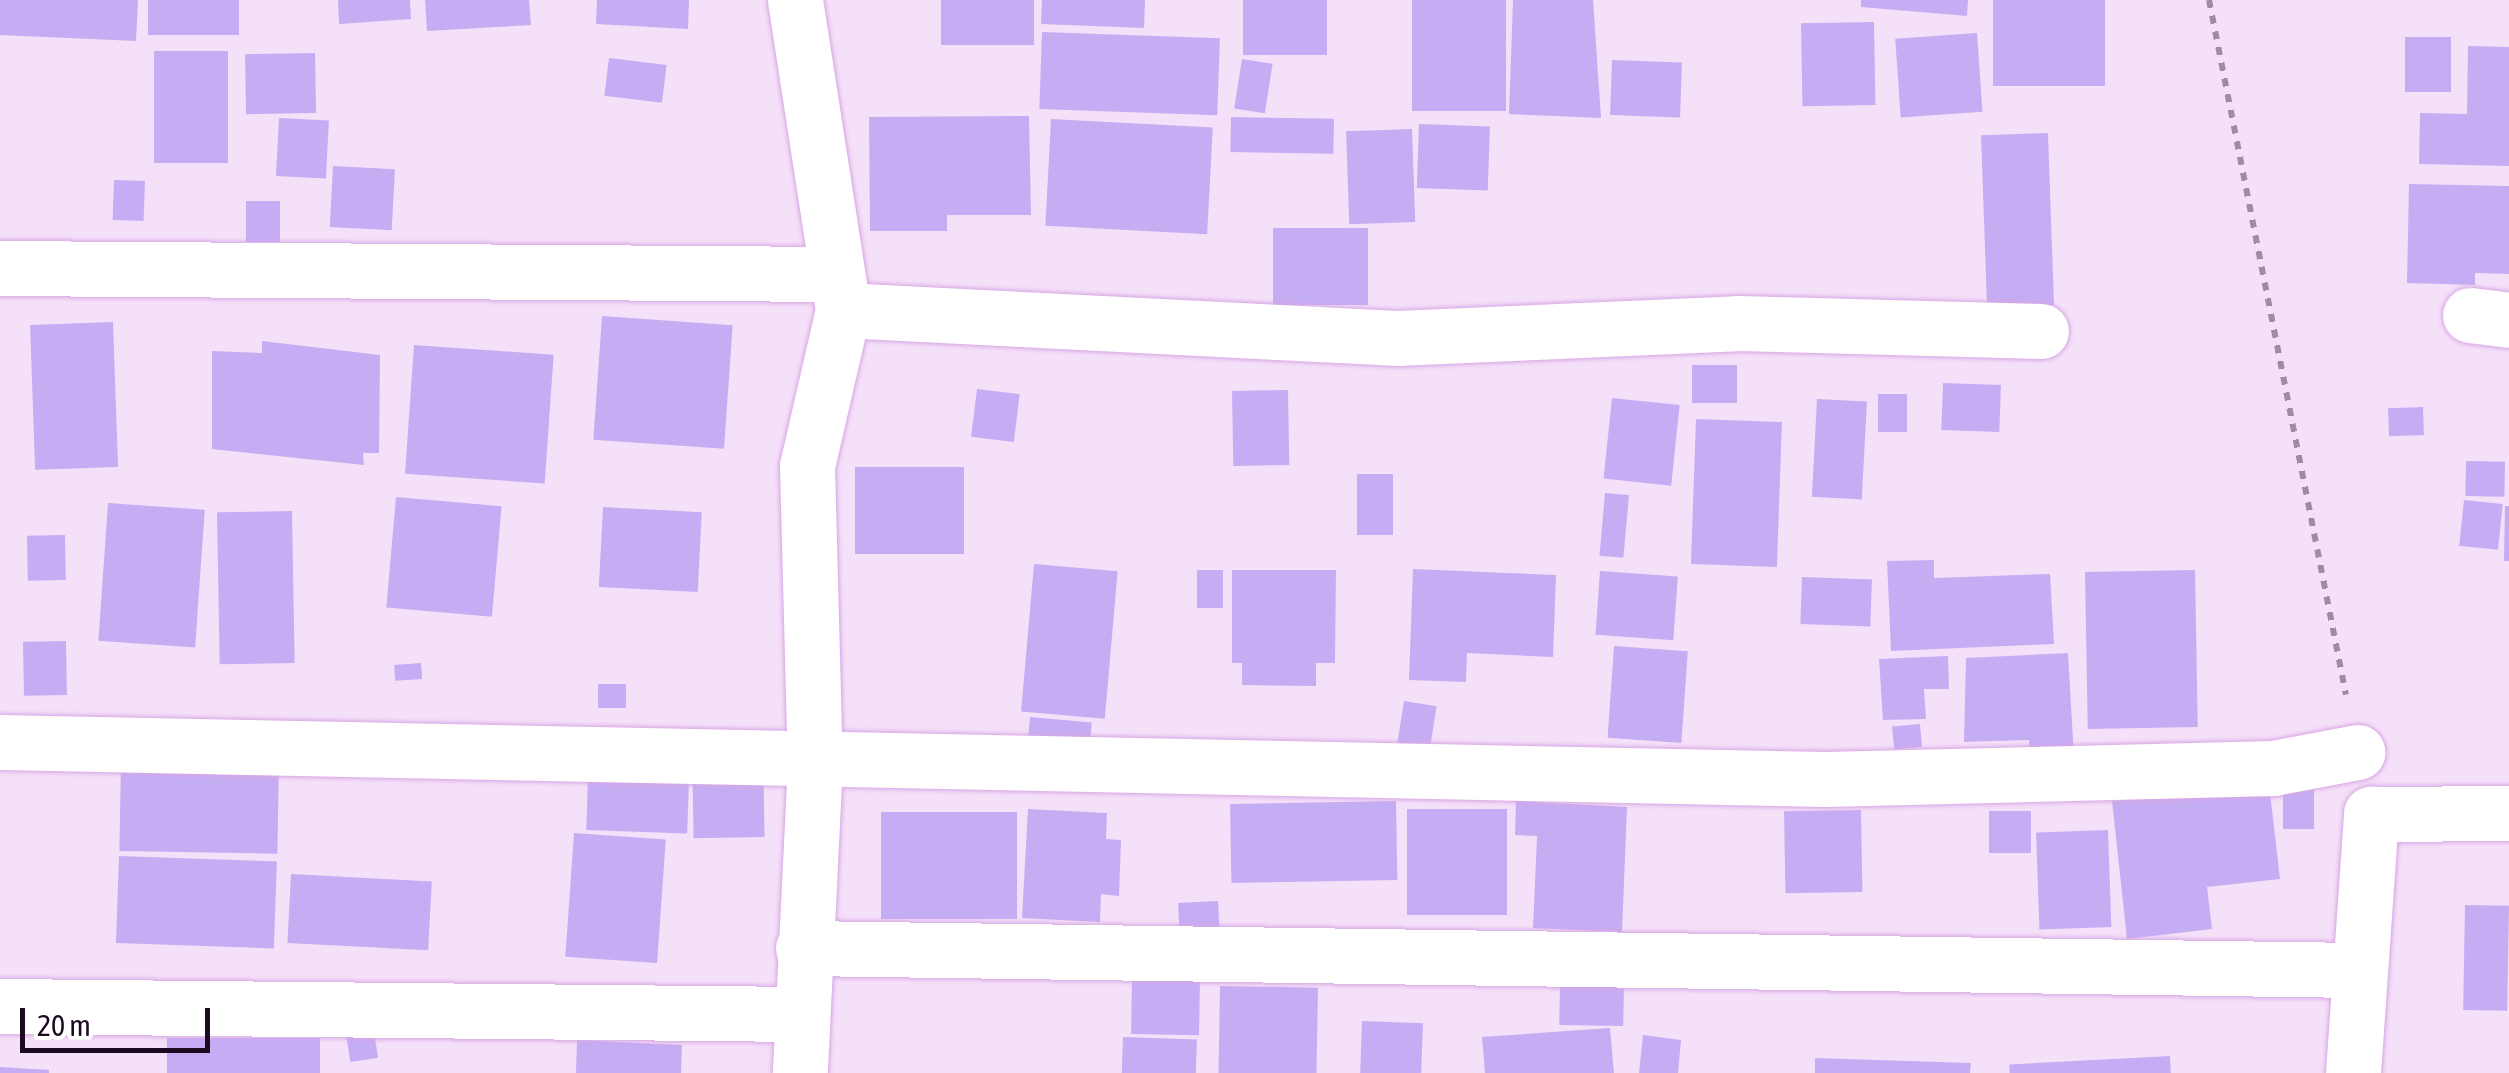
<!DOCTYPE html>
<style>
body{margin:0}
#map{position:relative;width:2509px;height:1073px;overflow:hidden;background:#f5e0f9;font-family:"Asap Condensed",sans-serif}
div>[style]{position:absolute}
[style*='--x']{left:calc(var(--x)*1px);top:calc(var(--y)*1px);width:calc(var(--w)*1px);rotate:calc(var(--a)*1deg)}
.building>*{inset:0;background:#c5adf3;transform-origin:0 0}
.path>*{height:6px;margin-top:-3px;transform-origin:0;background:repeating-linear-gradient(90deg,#9f8ba3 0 8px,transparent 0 16px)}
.roads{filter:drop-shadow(0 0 2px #d8a6e4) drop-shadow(0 0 2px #d8a6e4)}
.minor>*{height:55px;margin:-27.5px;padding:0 27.5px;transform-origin:27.5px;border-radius:27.5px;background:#fff}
span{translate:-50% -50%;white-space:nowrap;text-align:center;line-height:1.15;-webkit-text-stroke:10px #fff;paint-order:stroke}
.scale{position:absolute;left:20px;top:1008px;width:190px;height:45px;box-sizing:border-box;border:5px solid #1c0a20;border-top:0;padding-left:12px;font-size:30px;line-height:35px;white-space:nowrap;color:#1c0a20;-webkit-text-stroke:8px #fff;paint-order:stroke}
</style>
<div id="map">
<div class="building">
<div style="clip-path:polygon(0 0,138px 0,136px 41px,0 35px)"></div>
<div style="left:148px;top:0;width:91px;height:35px"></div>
<div style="clip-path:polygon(338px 0,410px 0,411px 19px,339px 24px)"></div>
<div style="clip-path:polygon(425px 0,529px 0,531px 25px,427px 31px)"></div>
<div style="clip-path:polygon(597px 0,689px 0,688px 29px,596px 24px)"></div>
<div style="left:941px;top:0;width:93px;height:45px"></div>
<div style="clip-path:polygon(1042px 0,1145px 0,1144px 28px,1041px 24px)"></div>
<div style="left:1243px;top:0;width:84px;height:55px"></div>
<div style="left:1412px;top:0;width:94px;height:111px"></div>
<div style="clip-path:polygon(1513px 0,1593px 0,1601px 118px,1509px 114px)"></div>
<div style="clip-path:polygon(1861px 0,1968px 0,1967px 16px,1861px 7px)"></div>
<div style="left:1993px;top:0;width:112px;height:86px"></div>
<div style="left:1874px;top:22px;width:83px;height:73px;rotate:89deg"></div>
<div style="left:1042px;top:32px;width:178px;height:77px;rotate:2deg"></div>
<div style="left:1977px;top:33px;width:79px;height:82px;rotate:86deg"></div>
<div style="left:2451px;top:37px;width:55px;height:46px;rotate:90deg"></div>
<div style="clip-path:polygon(2468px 46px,2509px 47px,2509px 166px,2419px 164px,2420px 113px,2467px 114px)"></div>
<div style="left:154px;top:51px;width:74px;height:112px"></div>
<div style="left:315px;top:53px;width:60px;height:70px;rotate:89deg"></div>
<div style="left:609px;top:58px;width:58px;height:38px;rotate:7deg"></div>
<div style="left:1242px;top:59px;width:31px;height:50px;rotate:9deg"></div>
<div style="left:1612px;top:60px;width:70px;height:55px;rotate:2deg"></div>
<div style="clip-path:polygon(1029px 116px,1031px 215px,947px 215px,947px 231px,870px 231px,869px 117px)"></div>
<div style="left:1231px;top:117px;width:103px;height:35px;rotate:1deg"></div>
<div style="left:279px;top:118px;width:50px;height:58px;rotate:3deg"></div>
<div style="left:1051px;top:119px;width:162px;height:107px;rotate:3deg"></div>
<div style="left:1419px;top:124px;width:71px;height:64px;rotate:2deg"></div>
<div style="left:1412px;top:129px;width:93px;height:66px;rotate:88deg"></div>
<div style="left:2048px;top:133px;width:172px;height:67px;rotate:88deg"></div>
<div style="left:333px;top:166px;width:62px;height:61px;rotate:3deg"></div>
<div style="left:114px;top:180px;width:31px;height:40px;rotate:2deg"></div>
<div style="clip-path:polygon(2409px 184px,2509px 186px,2509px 274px,2475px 273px,2475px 285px,2407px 283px)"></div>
<div style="left:246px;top:201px;width:34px;height:41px"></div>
<div style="left:1273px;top:228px;width:95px;height:77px"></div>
<div style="left:602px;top:316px;width:131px;height:124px;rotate:4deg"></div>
<div style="left:113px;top:322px;width:145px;height:83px;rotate:88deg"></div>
<div style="clip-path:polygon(262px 341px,380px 355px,379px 453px,363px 453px,364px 465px,212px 449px,212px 351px,262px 353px)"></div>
<div style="left:414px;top:345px;width:140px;height:129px;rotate:4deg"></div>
<div style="left:1737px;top:365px;width:38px;height:45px;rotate:90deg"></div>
<div style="left:1943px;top:383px;width:58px;height:47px;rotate:2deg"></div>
<div style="left:977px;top:389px;width:43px;height:48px;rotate:7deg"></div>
<div style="left:1288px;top:390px;width:75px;height:56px;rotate:89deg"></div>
<div style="left:1878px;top:394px;width:29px;height:38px"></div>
<div style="left:1612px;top:398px;width:68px;height:81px;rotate:6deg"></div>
<div style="left:1817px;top:399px;width:50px;height:98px;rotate:3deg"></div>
<div style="left:2423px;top:407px;width:28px;height:35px;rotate:88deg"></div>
<div style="left:1696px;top:419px;width:86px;height:145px;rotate:2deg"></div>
<div style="left:2466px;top:461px;width:39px;height:35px;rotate:1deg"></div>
<div style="left:855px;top:467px;width:109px;height:87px"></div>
<div style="left:1357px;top:474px;width:36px;height:61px"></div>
<div style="left:1605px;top:493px;width:24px;height:63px;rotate:5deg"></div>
<div style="left:396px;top:497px;width:106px;height:111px;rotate:5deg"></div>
<div style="left:2464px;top:500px;width:39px;height:46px;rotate:6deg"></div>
<div style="left:108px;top:503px;width:97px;height:138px;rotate:4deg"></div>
<div style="clip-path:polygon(2505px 506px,2509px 506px,2509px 561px,2504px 561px)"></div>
<div style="left:603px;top:507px;width:99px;height:80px;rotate:3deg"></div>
<div style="left:292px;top:511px;width:152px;height:75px;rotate:89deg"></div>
<div style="left:65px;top:535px;width:45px;height:38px;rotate:89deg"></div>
<div style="clip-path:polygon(1934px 560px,1934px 578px,2050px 574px,2054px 644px,1891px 651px,1887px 561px)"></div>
<div style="left:1034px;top:564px;width:84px;height:148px;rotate:5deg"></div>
<div style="clip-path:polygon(1413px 569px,1556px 575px,1553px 657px,1467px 653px,1466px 682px,1409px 680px)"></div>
<div style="left:1197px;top:570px;width:26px;height:38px"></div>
<div style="clip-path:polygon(1232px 570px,1336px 570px,1335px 663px,1316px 663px,1316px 686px,1242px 685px,1242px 663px,1232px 663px)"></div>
<div style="left:2195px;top:570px;width:157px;height:110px;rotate:89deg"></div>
<div style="left:1600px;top:571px;width:78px;height:64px;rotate:4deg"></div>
<div style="left:1802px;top:577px;width:70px;height:47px;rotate:2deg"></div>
<div style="left:66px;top:641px;width:54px;height:43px;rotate:89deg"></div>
<div style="left:1614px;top:646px;width:74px;height:92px;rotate:4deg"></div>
<div style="clip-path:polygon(2068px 653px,2074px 757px,2030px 759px,2029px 740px,1964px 742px,1966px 658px)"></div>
<div style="clip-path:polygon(1948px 656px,1949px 689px,1924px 689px,1926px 719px,1883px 720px,1879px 659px)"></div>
<div style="left:421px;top:663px;width:16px;height:27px;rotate:86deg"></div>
<div style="left:598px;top:684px;width:28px;height:24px"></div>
<div style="left:1404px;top:701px;width:33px;height:49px;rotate:9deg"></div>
<div style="left:1030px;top:717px;width:62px;height:33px;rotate:5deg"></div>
<div style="left:1920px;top:724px;width:23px;height:28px;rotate:85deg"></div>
<div style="left:763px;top:747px;width:90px;height:71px;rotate:89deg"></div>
<div style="left:589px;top:750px;width:101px;height:80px;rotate:2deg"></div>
<div style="left:121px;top:759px;width:158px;height:92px;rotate:1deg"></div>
<div style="clip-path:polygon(2269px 784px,2280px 879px,2207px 887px,2212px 929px,2127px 939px,2112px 801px)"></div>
<div style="left:2283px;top:787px;width:31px;height:42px"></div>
<div style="left:1396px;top:801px;width:79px;height:166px;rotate:89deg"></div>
<div style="clip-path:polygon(1516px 801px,1627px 807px,1622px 932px,1533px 928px,1537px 836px,1515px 835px)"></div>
<div style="clip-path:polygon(1028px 809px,1107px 813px,1106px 839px,1121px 840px,1119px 896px,1101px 894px,1100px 922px,1022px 918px)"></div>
<div style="left:1407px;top:809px;width:100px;height:106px"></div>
<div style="left:1861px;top:810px;width:82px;height:77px;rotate:89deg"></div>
<div style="left:1989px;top:811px;width:42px;height:42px"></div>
<div style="left:881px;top:812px;width:136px;height:107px"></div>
<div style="left:2108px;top:830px;width:97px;height:72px;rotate:88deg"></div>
<div style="left:574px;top:833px;width:92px;height:124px;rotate:4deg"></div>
<div style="left:119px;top:856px;width:158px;height:87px;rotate:2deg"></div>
<div style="left:291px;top:874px;width:141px;height:69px;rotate:3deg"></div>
<div style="left:1218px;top:901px;width:42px;height:40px;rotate:87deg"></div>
<div style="left:2465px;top:905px;width:44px;height:105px;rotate:1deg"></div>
<div style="left:1132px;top:979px;width:68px;height:55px;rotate:1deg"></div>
<div style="left:1560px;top:982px;width:64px;height:43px;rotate:1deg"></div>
<div style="left:1220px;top:986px;width:98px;height:87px;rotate:1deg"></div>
<div style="left:1362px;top:1021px;width:61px;height:52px;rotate:2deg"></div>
<div style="clip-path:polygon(1610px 1028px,1614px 1073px,1485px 1073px,1482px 1037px)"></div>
<div style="left:374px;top:1032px;width:26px;height:28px;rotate:81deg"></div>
<div style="clip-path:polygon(1643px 1035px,1681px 1040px,1678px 1073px,1639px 1073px)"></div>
<div style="left:1123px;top:1037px;width:74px;height:36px;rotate:2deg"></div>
<div style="left:320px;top:1038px;width:35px;height:153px;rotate:90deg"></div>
<div style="clip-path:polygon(577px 1040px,682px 1045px,681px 1073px,576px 1073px)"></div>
<div style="left:2170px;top:1056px;width:17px;height:161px;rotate:87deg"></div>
<div style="clip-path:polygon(1815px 1058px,1971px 1063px,1970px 1073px,1815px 1073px)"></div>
<div style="clip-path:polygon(0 1067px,49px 1070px,49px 1073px,0 1073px)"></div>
</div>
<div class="path">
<div style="--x:2209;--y:0;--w:708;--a:78.85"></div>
</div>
<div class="roads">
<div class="minor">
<div style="--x:795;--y:0;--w:314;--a:81.2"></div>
<div style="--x:843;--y:310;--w:160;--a:103"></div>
<div style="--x:807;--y:466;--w:296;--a:88.5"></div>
<div style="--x:815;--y:762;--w:311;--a:92.8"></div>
<div style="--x:0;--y:268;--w:834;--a:0.41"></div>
<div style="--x:843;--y:310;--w:555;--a:2.89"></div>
<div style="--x:1397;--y:338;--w:340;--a:-2.5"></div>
<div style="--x:1737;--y:323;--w:304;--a:1.5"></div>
<div style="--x:2470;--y:315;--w:39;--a:7"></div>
<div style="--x:0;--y:742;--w:1825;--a:1.16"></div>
<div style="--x:1825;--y:779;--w:448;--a:-1.4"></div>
<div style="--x:2273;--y:768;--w:86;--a:-10.7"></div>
<div style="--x:803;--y:948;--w:1555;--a:0.81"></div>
<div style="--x:0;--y:1006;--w:800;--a:0.57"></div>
<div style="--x:2353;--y:1073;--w:260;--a:-86"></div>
<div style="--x:2371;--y:814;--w:138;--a:-0.4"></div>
</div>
</div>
<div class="scale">20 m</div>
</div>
